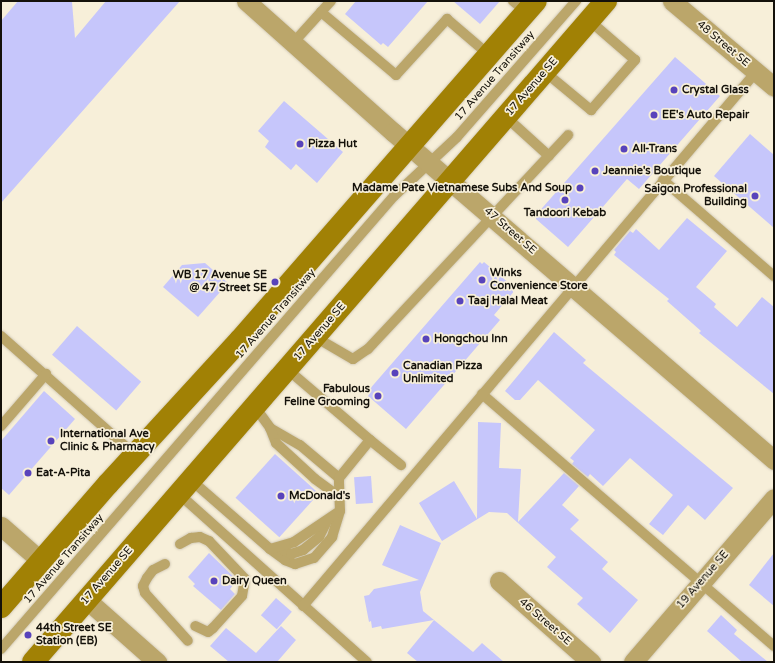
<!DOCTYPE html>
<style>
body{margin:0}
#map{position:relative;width:775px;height:663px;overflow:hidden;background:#f7efd9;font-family:"Varela Round",sans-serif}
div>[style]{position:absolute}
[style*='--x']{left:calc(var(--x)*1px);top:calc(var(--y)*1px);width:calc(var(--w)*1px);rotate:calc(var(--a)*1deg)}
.building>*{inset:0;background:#c6c6fb;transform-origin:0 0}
.roads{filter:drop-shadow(0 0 1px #d3cbb8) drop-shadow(0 0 1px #d3cbb8)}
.service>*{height:10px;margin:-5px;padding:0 5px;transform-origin:5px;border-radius:5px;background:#bba66a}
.minor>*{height:19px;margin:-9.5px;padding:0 9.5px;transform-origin:9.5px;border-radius:9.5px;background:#bba66a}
.secondary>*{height:22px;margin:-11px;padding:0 11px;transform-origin:11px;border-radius:11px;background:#a18105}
.dots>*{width:11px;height:11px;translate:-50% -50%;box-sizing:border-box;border:2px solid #f7efd9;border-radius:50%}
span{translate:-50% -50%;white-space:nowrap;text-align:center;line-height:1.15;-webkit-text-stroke:3.5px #f7efd9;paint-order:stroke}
.street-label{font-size:11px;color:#14110a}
.poi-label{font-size:11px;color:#14110a;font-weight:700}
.left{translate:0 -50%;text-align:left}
.right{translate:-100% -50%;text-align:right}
.frame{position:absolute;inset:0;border:2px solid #14110a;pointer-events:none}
</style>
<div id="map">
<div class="building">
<div style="clip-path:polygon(18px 1px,72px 2px,75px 38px,106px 1px,180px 1px,1px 203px,1px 21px)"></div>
<div style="clip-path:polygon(356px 1px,428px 1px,388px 47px,383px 43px,381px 45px,345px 14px)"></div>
<div style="clip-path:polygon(453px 1px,500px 1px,480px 24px)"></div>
<div style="clip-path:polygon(675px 57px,720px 96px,639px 189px,627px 179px,568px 247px,536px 219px,536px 215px)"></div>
<div style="clip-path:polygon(284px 101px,343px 152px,317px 183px,296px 164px,291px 170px,265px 147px,269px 141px,258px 131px)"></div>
<div style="clip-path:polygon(750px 134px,774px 155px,774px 228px,714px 176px)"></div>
<div style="clip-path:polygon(687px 218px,727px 251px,696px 287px,716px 304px,714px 307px,737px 327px,762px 297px,774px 307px,774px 394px,699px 333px,701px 331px,667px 301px,669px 299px,614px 255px,616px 252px,614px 250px,630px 231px,633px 233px,636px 229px,659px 250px)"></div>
<div style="clip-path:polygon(480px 262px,482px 264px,484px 262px,516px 289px,494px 315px,500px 320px,406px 429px,368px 396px,370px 393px,368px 391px)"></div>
<div style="clip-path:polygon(205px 263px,228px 283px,198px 317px,163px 287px,182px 265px)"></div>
<div style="left:77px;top:326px;width:85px;height:38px;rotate:41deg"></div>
<div style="clip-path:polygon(554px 332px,586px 360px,583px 363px,733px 488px,705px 520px,688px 505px,663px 535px,649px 524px,673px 495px,630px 458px,603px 486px,590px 474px,588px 477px,572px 464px,574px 461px,570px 458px,595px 430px,538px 380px,520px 400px,515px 400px,505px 391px)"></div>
<div style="clip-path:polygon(44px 391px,75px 419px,9px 495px,1px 488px,1px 441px)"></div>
<div style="clip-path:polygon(478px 422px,501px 423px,499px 468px,521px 469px,518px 522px,564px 473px,579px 486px,562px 505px,579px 520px,570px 529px,608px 562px,602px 569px,638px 600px,610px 633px,577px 604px,583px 598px,547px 567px,556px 557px,507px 513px,489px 512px,442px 541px,419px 503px,454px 481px,477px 519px)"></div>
<div style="left:275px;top:454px;width:59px;height:59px;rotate:42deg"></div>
<div style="left:371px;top:476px;width:27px;height:17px;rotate:86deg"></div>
<div style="clip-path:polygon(400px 525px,441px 543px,420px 592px,423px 611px,434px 620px,382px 629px,381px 626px,372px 628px,371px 621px,369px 622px,364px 596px,369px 595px,374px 589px,419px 580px,382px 565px)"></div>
<div style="clip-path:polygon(209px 553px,237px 580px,230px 589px,235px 594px,221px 610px,193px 586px,195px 584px,188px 577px)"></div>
<div style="clip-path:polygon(774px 553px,774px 606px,749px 585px)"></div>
<div style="left:276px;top:598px;width:21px;height:23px;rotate:41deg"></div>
<div style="clip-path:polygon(721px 615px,737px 630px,734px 634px,768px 662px,742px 662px,707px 631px)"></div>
<div style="clip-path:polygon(434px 620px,473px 652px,482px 643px,504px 662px,418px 662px,407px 653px)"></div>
<div style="clip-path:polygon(281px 626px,296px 640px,277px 662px,229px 662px,210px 646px,226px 628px,256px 653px)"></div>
</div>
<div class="roads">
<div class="service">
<div style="--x:513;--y:1;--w:17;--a:40"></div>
<div style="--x:321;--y:12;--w:15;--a:-48"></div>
<div style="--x:293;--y:43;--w:42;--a:-47.9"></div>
<div style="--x:321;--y:12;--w:98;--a:40"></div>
<div style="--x:396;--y:75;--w:76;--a:-47.7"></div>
<div style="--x:447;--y:19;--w:55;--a:40.6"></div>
<div style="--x:545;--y:72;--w:60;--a:39.6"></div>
<div style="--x:591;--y:110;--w:67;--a:-48.7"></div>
<div style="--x:635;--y:60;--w:60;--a:-139.1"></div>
<div style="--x:506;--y:117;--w:58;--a:42.2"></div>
<div style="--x:663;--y:180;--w:147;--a:40.9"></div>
<div style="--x:1;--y:336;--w:179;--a:41.6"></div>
<div style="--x:315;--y:337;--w:44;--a:30.1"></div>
<div style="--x:353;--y:359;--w:18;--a:-34"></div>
<div style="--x:368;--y:349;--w:293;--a:-46.9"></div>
<div style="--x:287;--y:369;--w:109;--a:40.5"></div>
<div style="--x:482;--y:394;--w:386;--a:40.8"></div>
<div style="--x:255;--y:407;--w:26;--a:54"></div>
<div style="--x:270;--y:428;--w:34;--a:30"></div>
<div style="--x:300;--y:445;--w:51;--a:40.2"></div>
<div style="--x:1;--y:426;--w:69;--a:-49.1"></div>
<div style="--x:270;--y:428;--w:16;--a:68"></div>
<div style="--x:276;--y:443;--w:53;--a:42.7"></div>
<div style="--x:315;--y:479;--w:31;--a:36"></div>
<div style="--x:191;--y:480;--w:105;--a:41.1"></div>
<div style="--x:270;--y:549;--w:19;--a:36"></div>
<div style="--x:285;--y:560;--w:11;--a:22"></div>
<div style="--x:295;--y:564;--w:20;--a:-18"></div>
<div style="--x:314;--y:558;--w:28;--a:-49"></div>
<div style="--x:332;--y:537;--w:27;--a:-73"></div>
<div style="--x:340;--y:511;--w:33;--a:-92"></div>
<div style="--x:339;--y:478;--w:49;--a:-50.8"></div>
<div style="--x:370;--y:440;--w:40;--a:39"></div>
<div style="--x:179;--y:494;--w:252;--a:41.8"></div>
<div style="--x:180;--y:544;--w:13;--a:-29"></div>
<div style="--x:191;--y:538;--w:9;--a:-6"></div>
<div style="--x:200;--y:537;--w:10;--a:24"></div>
<div style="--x:209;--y:541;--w:52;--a:46.5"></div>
<div style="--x:245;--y:579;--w:17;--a:100"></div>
<div style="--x:242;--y:596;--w:43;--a:132.2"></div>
<div style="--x:213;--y:628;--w:6;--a:141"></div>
<div style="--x:208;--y:632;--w:14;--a:-155"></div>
<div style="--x:280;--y:548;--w:13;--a:29"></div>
<div style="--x:291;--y:554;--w:13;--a:-18"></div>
<div style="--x:303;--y:550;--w:21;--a:-39"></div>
<div style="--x:319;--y:537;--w:16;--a:-63"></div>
<div style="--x:270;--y:549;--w:25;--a:-16"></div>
<div style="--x:294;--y:542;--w:55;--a:-34"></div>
<div style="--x:165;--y:564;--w:13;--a:153"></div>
<div style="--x:153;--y:570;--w:10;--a:127"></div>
<div style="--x:147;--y:578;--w:9;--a:117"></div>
<div style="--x:143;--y:586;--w:7;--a:74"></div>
<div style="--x:145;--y:593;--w:64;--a:48.1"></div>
<div style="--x:303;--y:606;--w:700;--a:-49.69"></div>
<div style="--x:1;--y:649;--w:600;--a:-49.06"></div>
<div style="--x:394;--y:196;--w:86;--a:-43.1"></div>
<div style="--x:457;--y:137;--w:181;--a:-48.8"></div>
</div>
<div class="minor">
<div style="--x:246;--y:1;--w:197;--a:41.7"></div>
<div style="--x:393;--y:132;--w:503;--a:40.72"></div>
<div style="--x:672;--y:1;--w:133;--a:40.1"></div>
<div style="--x:1;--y:526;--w:53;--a:41.2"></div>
<div style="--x:499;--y:581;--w:123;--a:41.4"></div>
<div style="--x:87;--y:600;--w:94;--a:41.5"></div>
<div style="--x:633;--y:662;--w:216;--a:-49.3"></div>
</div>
<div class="secondary">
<div style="--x:1;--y:607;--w:163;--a:-49"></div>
<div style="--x:108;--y:484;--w:195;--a:-47.5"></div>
<div style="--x:240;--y:340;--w:450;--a:-48.9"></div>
<div style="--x:33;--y:662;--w:875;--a:-49.08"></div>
</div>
</div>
<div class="dots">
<div style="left:674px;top:90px;background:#5843bb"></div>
<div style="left:654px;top:115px;background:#5843bb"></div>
<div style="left:300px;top:144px;background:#5843bb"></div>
<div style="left:624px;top:149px;background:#5843bb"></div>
<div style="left:595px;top:171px;background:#5843bb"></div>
<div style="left:580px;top:188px;background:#5843bb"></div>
<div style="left:755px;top:196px;background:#5843bb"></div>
<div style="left:565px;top:200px;background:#5843bb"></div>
<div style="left:482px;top:280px;background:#5843bb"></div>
<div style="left:275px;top:282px;background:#5843bb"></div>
<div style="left:460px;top:301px;background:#5843bb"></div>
<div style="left:426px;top:339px;background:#5843bb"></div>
<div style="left:395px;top:373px;background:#5843bb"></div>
<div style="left:378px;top:396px;background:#5843bb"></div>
<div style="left:51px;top:441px;background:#5843bb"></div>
<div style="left:28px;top:473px;background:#5843bb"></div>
<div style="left:281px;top:496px;background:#5843bb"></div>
<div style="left:214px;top:581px;background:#5843bb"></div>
<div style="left:28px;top:635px;background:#5843bb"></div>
</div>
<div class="street-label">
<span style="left:723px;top:44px;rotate:40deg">48 Street SE</span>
<span style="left:495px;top:76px;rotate:-49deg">17 Avenue Transitway</span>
<span style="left:532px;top:87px;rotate:-49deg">17 Avenue SE</span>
<span style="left:510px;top:231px;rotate:41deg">47 Street SE</span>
<span style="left:276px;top:314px;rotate:-49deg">17 Avenue Transitway</span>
<span style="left:320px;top:332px;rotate:-49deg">17 Avenue SE</span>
<span style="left:64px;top:559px;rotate:-49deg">17 Avenue Transitway</span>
<span style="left:107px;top:576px;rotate:-49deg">17 Avenue SE</span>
<span style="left:703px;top:580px;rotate:-49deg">19 Avenue SE</span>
<span style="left:545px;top:622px;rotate:41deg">46 Street SE</span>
</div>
<div class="poi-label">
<span class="left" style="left:682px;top:90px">Crystal Glass</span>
<span class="left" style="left:662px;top:115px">EE's Auto Repair</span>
<span class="left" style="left:308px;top:144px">Pizza Hut</span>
<span class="left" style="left:632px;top:149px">All-Trans</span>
<span class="left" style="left:603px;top:171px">Jeannie's Boutique</span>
<span class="right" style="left:572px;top:188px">Madame Pate Vietnamese Subs And Soup</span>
<span class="right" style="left:747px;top:196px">Saigon Professional<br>Building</span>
<span style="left:565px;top:213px">Tandoori Kebab</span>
<span class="left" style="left:490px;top:280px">Winks<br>Convenience Store</span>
<span class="right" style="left:267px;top:282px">WB 17 Avenue SE<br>@ 47 Street SE</span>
<span class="left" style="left:468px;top:301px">Taaj Halal Meat</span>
<span class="left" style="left:434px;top:339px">Hongchou Inn</span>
<span class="left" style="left:403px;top:373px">Canadian Pizza<br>Unlimited</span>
<span class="right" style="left:370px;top:396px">Fabulous<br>Feline Grooming</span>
<span class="left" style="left:60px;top:441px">International Ave<br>Clinic &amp; Pharmacy</span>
<span class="left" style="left:36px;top:473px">Eat-A-Pita</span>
<span class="left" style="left:289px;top:496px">McDonald's</span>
<span class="left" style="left:222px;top:581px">Dairy Queen</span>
<span class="left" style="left:36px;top:635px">44th Street SE<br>Station (EB)</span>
</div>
<div class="frame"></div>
</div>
